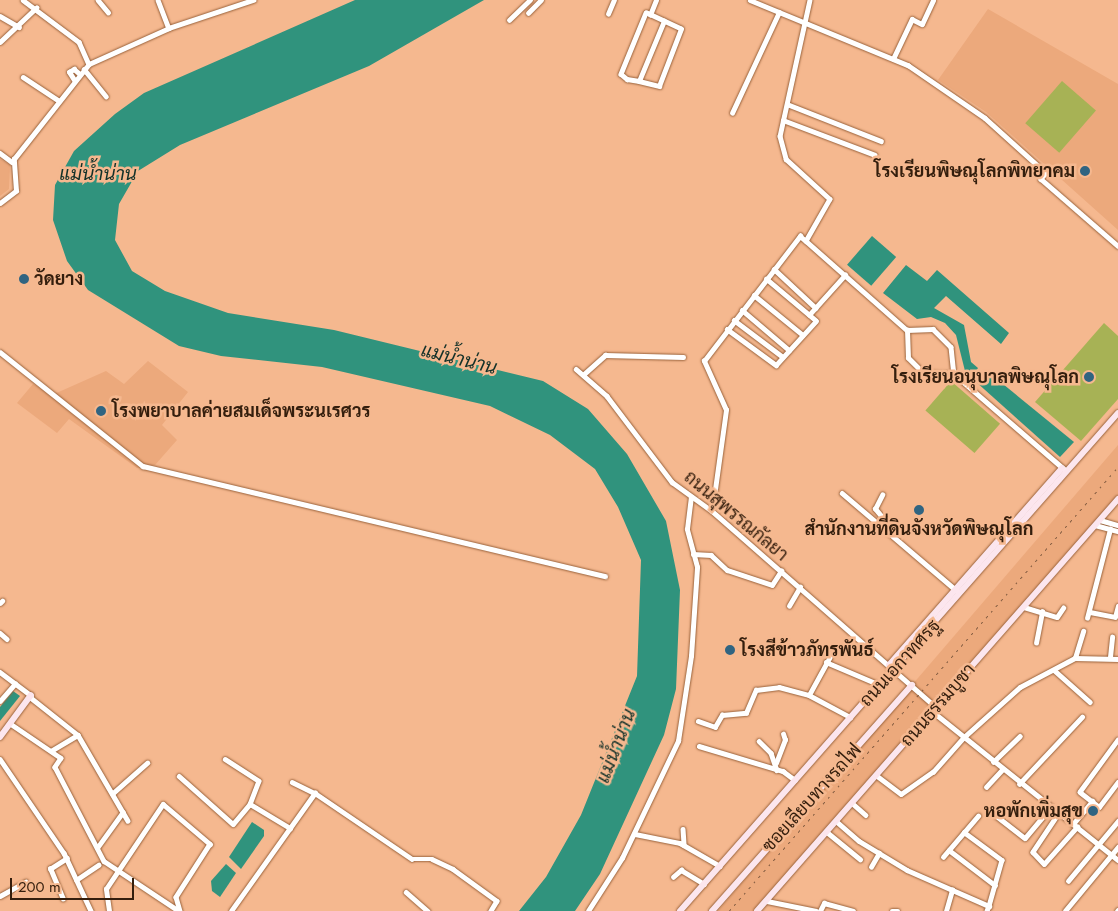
<!DOCTYPE html>
<meta charset="utf-8">
<style>
body{margin:0}
#map{position:relative;width:1118px;height:911px;overflow:hidden;background:#f5b88f;font-family:Jost,Sarabun,sans-serif}
div>[style]{position:absolute}
[style*='--x']{left:calc(var(--x)*1px);top:calc(var(--y)*1px);width:calc(var(--w)*1px);rotate:calc(var(--a)*1deg)}
.built>*{inset:0;background:#eca97c}
.green>*{inset:0;background:#a7b255;transform-origin:0 0}
.water>*{inset:0;background:#30937d;transform-origin:0 0}
.roads{filter:drop-shadow(0 0 1px #99623b) drop-shadow(0 0 1px #99623b)}
.street>*{height:4.5px;margin:-2.25px;padding:0 2.25px;transform-origin:2.25px;border-radius:2.25px;background:#fff}
.secondary>*{height:6px;margin:-3px;padding:0 3px;transform-origin:3px;border-radius:3px;background:#fce6ee}
.rail>*{height:1px;margin-top:-0.5px;transform-origin:0;background:repeating-linear-gradient(90deg,#7d583e 0 2.5px,transparent 0 7.5px)}
.dots>*{width:14px;height:14px;translate:-50% -50%;box-sizing:border-box;border:2px solid #f5b88f;border-radius:50%}
span{translate:-50% -50%;white-space:nowrap;text-align:center;line-height:1.15;-webkit-text-stroke:5px #f5b88f;paint-order:stroke}
.poi-label{font-size:18px;color:#341e0d;font-weight:700}
.right{translate:-100% -50%;text-align:right}
.left{translate:0 -50%;text-align:left}
.street-label{font-size:18px;color:#341e0d}
.water-label{font-size:19px;color:#133129;font-style:italic}
.scale{position:absolute;left:10px;top:878px;width:124px;height:22px;box-sizing:border-box;border:2px solid #341e0d;border-top:0;padding-left:6px;font-size:15px;line-height:18px;white-space:nowrap;color:#341e0d;-webkit-text-stroke:4px #f5b88f;paint-order:stroke}
</style>
<div id="map">
<div class="built">
<div style="clip-path:polygon(988px 9px,1118px 84px,1118px 230px,986px 112px,938px 80px)"></div>
<div style="clip-path:polygon(0 159px,10px 165px,9px 189px,0 196px)"></div>
<div style="clip-path:polygon(148px 361px,188px 392px,162px 425px,177px 440px,155px 465px,137px 468px,69px 419px,57px 433px,17px 403px,33px 384px,52px 395px,106px 371px,124px 384px)"></div>
<div style="clip-path:polygon(1118px 445px,1118px 496px,754px 911px,718px 911px)"></div>
</div>
<div class="green">
<div style="left:1062px;top:81px;width:45px;height:56px;rotate:41deg"></div>
<div style="clip-path:polygon(1104px 323px,1118px 336px,1118px 399px,1081px 441px,1035px 402px)"></div>
<div style="left:951px;top:381px;width:65px;height:39px;rotate:41deg"></div>
</div>
<div class="water">
<div style="clip-path:polygon(355px 0,484px 0,369px 66px,180px 145px,138px 171px,119px 204px,115px 240px,132px 271px,165px 291px,228px 313px,334px 330px,543px 381px,588px 409px,627px 454px,666px 521px,680px 590px,676px 689px,664px 735px,600px 874px,575px 911px,519px 911px,546px 877px,581px 815px,637px 676px,641px 560px,618px 507px,595px 469px,550px 435px,490px 406px,322px 367px,221px 356px,179px 346px,88px 290px,67px 261px,53px 220px,55px 185px,74px 151px,115px 114px,144px 93px)"></div>
<div style="left:872px;top:236px;width:32px;height:38px;rotate:41deg"></div>
<div style="clip-path:polygon(906px 265px,927px 281px,937px 270px,1009px 333px,1001px 344px,946px 296px,934px 308px,964px 325px,971px 362px,978px 368px,972px 377px,965px 371px,956px 335px,945px 323px,931px 317px,917px 319px,883px 293px)"></div>
<div style="clip-path:polygon(987px 371px,1074px 442px,1060px 457px,975px 381px)"></div>
<div style="clip-path:polygon(13px 691px,20px 696px,0 721px,0 707px)"></div>
<div style="clip-path:polygon(252px 822px,264px 830px,264px 836px,241px 869px,229px 857px)"></div>
<div style="clip-path:polygon(226px 864px,236px 873px,220px 897px,212px 891px,211px 881px)"></div>
</div>
<div class="roads">
<div class="street">
<div style="--x:23;--y:0;--w:70;--a:36.9"></div>
<div style="--x:79;--y:42;--w:24;--a:66"></div>
<div style="--x:98;--y:0;--w:16;--a:50"></div>
<div style="--x:158;--y:0;--w:30;--a:69"></div>
<div style="--x:750;--y:0;--w:171;--a:22.4"></div>
<div style="--x:908;--y:65;--w:93;--a:34.5"></div>
<div style="--x:985;--y:118;--w:82;--a:42"></div>
<div style="--x:1046;--y:173;--w:8;--a:130"></div>
<div style="--x:1041;--y:179;--w:102;--a:41"></div>
<div style="--x:810;--y:0;--w:139;--a:102.4"></div>
<div style="--x:780;--y:136;--w:24;--a:75"></div>
<div style="--x:786;--y:159;--w:59;--a:42.3"></div>
<div style="--x:830;--y:199;--w:48;--a:119.7"></div>
<div style="--x:806;--y:241;--w:135;--a:41.4"></div>
<div style="--x:528;--y:13;--w:18;--a:-45"></div>
<div style="--x:608;--y:14;--w:15;--a:-67"></div>
<div style="--x:650;--y:15;--w:16;--a:-68"></div>
<div style="--x:0;--y:16;--w:22;--a:30"></div>
<div style="--x:509;--y:20;--w:29;--a:-44"></div>
<div style="--x:0;--y:42;--w:50;--a:-43.4"></div>
<div style="--x:893;--y:59;--w:44;--a:-64.6"></div>
<div style="--x:912;--y:19;--w:11;--a:27"></div>
<div style="--x:922;--y:24;--w:26;--a:-65"></div>
<div style="--x:84;--y:69;--w:35;--a:51"></div>
<div style="--x:23;--y:77;--w:42;--a:33.3"></div>
<div style="--x:74;--y:80;--w:9;--a:-122"></div>
<div style="--x:69;--y:72;--w:6;--a:-31"></div>
<div style="--x:74;--y:69;--w:8;--a:40"></div>
<div style="--x:639;--y:81;--w:21;--a:14"></div>
<div style="--x:659;--y:86;--w:61;--a:-68.9"></div>
<div style="--x:681;--y:29;--w:38;--a:-155"></div>
<div style="--x:646;--y:13;--w:66;--a:112.3"></div>
<div style="--x:621;--y:74;--w:8;--a:40"></div>
<div style="--x:627;--y:79;--w:12;--a:9"></div>
<div style="--x:639;--y:81;--w:65;--a:-67.4"></div>
<div style="--x:787;--y:104;--w:101;--a:21.5"></div>
<div style="--x:732;--y:113;--w:111;--a:-65"></div>
<div style="--x:783;--y:120;--w:98;--a:20.8"></div>
<div style="--x:0;--y:153;--w:15;--a:37"></div>
<div style="--x:0;--y:203;--w:20;--a:-37"></div>
<div style="--x:16;--y:191;--w:32;--a:-94"></div>
<div style="--x:14;--y:159;--w:121;--a:-51.7"></div>
<div style="--x:89;--y:64;--w:88;--a:-24.2"></div>
<div style="--x:169;--y:28;--w:89;--a:-18.4"></div>
<div style="--x:774;--y:269;--w:57;--a:42.9"></div>
<div style="--x:754;--y:295;--w:63;--a:39.2"></div>
<div style="--x:742;--y:310;--w:62;--a:40.4"></div>
<div style="--x:809;--y:315;--w:54;--a:-48"></div>
<div style="--x:734;--y:320;--w:61;--a:37.1"></div>
<div style="--x:727;--y:329;--w:61;--a:36.3"></div>
<div style="--x:776;--y:365;--w:59;--a:-47.7"></div>
<div style="--x:816;--y:321;--w:65;--a:-140"></div>
<div style="--x:933;--y:329;--w:25;--a:45"></div>
<div style="--x:951;--y:347;--w:27;--a:84"></div>
<div style="--x:954;--y:374;--w:31;--a:-178"></div>
<div style="--x:923;--y:373;--w:21;--a:-135"></div>
<div style="--x:908;--y:358;--w:28;--a:-92"></div>
<div style="--x:907;--y:330;--w:26;--a:-2"></div>
<div style="--x:0;--y:352;--w:183;--a:38.6"></div>
<div style="--x:143;--y:466;--w:475;--a:13.4"></div>
<div style="--x:576;--y:369;--w:41;--a:41.1"></div>
<div style="--x:607;--y:396;--w:108;--a:52.9"></div>
<div style="--x:672;--y:482;--w:49;--a:35.9"></div>
<div style="--x:712;--y:511;--w:298;--a:41.2"></div>
<div style="--x:954;--y:374;--w:145;--a:40.8"></div>
<div style="--x:583;--y:375;--w:30;--a:-42"></div>
<div style="--x:605;--y:355;--w:78;--a:1.5"></div>
<div style="--x:842;--y:493;--w:150;--a:40.4"></div>
<div style="--x:712;--y:511;--w:102;--a:-82.1"></div>
<div style="--x:726;--y:410;--w:54;--a:-114.2"></div>
<div style="--x:704;--y:361;--w:158;--a:-52.5"></div>
<div style="--x:800;--y:236;--w:8;--a:40"></div>
<div style="--x:1100;--y:520;--w:19;--a:16"></div>
<div style="--x:1095;--y:525;--w:24;--a:15"></div>
<div style="--x:882;--y:527;--w:6;--a:-51"></div>
<div style="--x:886;--y:522;--w:17;--a:-130"></div>
<div style="--x:875;--y:509;--w:16;--a:-63"></div>
<div style="--x:693;--y:554;--w:18;--a:3"></div>
<div style="--x:711;--y:555;--w:22;--a:43"></div>
<div style="--x:727;--y:570;--w:47;--a:18.4"></div>
<div style="--x:772;--y:585;--w:17;--a:-57"></div>
<div style="--x:0;--y:603;--w:3;--a:-45"></div>
<div style="--x:789;--y:606;--w:22;--a:-60"></div>
<div style="--x:1024;--y:607;--w:34;--a:17"></div>
<div style="--x:1057;--y:617;--w:11;--a:-56"></div>
<div style="--x:1090;--y:612;--w:25;--a:11"></div>
<div style="--x:1115;--y:617;--w:11;--a:-75"></div>
<div style="--x:1087;--y:618;--w:92;--a:-75.5"></div>
<div style="--x:0;--y:633;--w:9;--a:41"></div>
<div style="--x:1036;--y:643;--w:32;--a:-79"></div>
<div style="--x:1110;--y:657;--w:20;--a:-84"></div>
<div style="--x:1075;--y:658;--w:28;--a:-73"></div>
<div style="--x:826;--y:662;--w:59;--a:23.1"></div>
<div style="--x:1054;--y:670;--w:48;--a:41.6"></div>
<div style="--x:0;--y:672;--w:39;--a:37"></div>
<div style="--x:809;--y:695;--w:48;--a:-61.3"></div>
<div style="--x:30;--y:697;--w:61;--a:38.4"></div>
<div style="--x:78;--y:735;--w:99;--a:59.8"></div>
<div style="--x:0;--y:701;--w:23;--a:-49"></div>
<div style="--x:932;--y:711;--w:238;--a:38.7"></div>
<div style="--x:698;--y:721;--w:18;--a:19"></div>
<div style="--x:715;--y:727;--w:14;--a:-60"></div>
<div style="--x:722;--y:715;--w:24;--a:-5"></div>
<div style="--x:746;--y:713;--w:25;--a:-67"></div>
<div style="--x:756;--y:690;--w:23;--a:-7"></div>
<div style="--x:779;--y:687;--w:31;--a:15"></div>
<div style="--x:809;--y:695;--w:47;--a:28.2"></div>
<div style="--x:11;--y:724;--w:60;--a:34.2"></div>
<div style="--x:61;--y:758;--w:11;--a:124"></div>
<div style="--x:55;--y:767;--w:106;--a:62.5"></div>
<div style="--x:104;--y:861;--w:90;--a:33.7"></div>
<div style="--x:1118;--y:740;--w:64;--a:126.2"></div>
<div style="--x:1080;--y:792;--w:24;--a:38"></div>
<div style="--x:1099;--y:807;--w:31;--a:-53"></div>
<div style="--x:759;--y:741;--w:17;--a:45"></div>
<div style="--x:771;--y:753;--w:18;--a:71"></div>
<div style="--x:699;--y:746;--w:88;--a:16.6"></div>
<div style="--x:783;--y:771;--w:15;--a:37"></div>
<div style="--x:51;--y:751;--w:31;--a:-31"></div>
<div style="--x:0;--y:759;--w:114;--a:55.8"></div>
<div style="--x:64;--y:853;--w:64;--a:65"></div>
<div style="--x:225;--y:759;--w:40;--a:32.9"></div>
<div style="--x:259;--y:781;--w:25;--a:111"></div>
<div style="--x:993;--y:762;--w:37;--a:-44"></div>
<div style="--x:776;--y:763;--w:25;--a:-69"></div>
<div style="--x:785;--y:740;--w:6;--a:-108"></div>
<div style="--x:876;--y:775;--w:31;--a:37"></div>
<div style="--x:901;--y:794;--w:39;--a:-35"></div>
<div style="--x:933;--y:772;--w:45;--a:-48.6"></div>
<div style="--x:963;--y:738;--w:76;--a:-41.8"></div>
<div style="--x:1020;--y:687;--w:62;--a:-27.8"></div>
<div style="--x:1075;--y:658;--w:43;--a:1.3"></div>
<div style="--x:179;--y:776;--w:72;--a:41.6"></div>
<div style="--x:233;--y:824;--w:26;--a:-50"></div>
<div style="--x:250;--y:804;--w:47;--a:31"></div>
<div style="--x:292;--y:782;--w:25;--a:26"></div>
<div style="--x:1019;--y:784;--w:92;--a:-46.8"></div>
<div style="--x:986;--y:787;--w:23;--a:-47"></div>
<div style="--x:112;--y:794;--w:47;--a:-41.5"></div>
<div style="--x:852;--y:803;--w:18;--a:41"></div>
<div style="--x:1059;--y:813;--w:47;--a:123.7"></div>
<div style="--x:1033;--y:852;--w:16;--a:47"></div>
<div style="--x:1044;--y:864;--w:50;--a:-48.3"></div>
<div style="--x:994;--y:814;--w:39;--a:38"></div>
<div style="--x:1025;--y:838;--w:40;--a:-50"></div>
<div style="--x:836;--y:821;--w:30;--a:41"></div>
<div style="--x:859;--y:841;--w:56;--a:31.1"></div>
<div style="--x:907;--y:870;--w:90;--a:23.7"></div>
<div style="--x:989;--y:906;--w:5;--a:112"></div>
<div style="--x:1073;--y:824;--w:30;--a:-50"></div>
<div style="--x:683;--y:829;--w:16;--a:86"></div>
<div style="--x:827;--y:832;--w:43;--a:39.3"></div>
<div style="--x:964;--y:832;--w:47;--a:36.4"></div>
<div style="--x:1002;--y:860;--w:48;--a:105.8"></div>
<div style="--x:635;--y:834;--w:46;--a:11.3"></div>
<div style="--x:680;--y:843;--w:46;--a:29.9"></div>
<div style="--x:97;--y:848;--w:44;--a:-54.2"></div>
<div style="--x:949;--y:850;--w:58;--a:37.3"></div>
<div style="--x:943;--y:857;--w:54;--a:-49.5"></div>
<div style="--x:871;--y:867;--w:16;--a:-60"></div>
<div style="--x:673;--y:877;--w:11;--a:-41"></div>
<div style="--x:681;--y:870;--w:27;--a:31"></div>
<div style="--x:76;--y:880;--w:27;--a:-34"></div>
<div style="--x:1068;--y:881;--w:78;--a:-50.2"></div>
<div style="--x:406;--y:892;--w:29;--a:41"></div>
<div style="--x:0;--y:896;--w:29;--a:-29"></div>
<div style="--x:63;--y:899;--w:33;--a:-113"></div>
<div style="--x:50;--y:869;--w:20;--a:-33"></div>
<div style="--x:767;--y:901;--w:50;--a:11.5"></div>
<div style="--x:109;--y:911;--w:22;--a:-98"></div>
<div style="--x:106;--y:889;--w:102;--a:-56.2"></div>
<div style="--x:163;--y:804;--w:62;--a:40.4"></div>
<div style="--x:210;--y:844;--w:63;--a:122.7"></div>
<div style="--x:176;--y:897;--w:15;--a:74"></div>
<div style="--x:231;--y:911;--w:145;--a:-54.6"></div>
<div style="--x:315;--y:793;--w:117;--a:34.2"></div>
<div style="--x:412;--y:859;--w:20;--a:0"></div>
<div style="--x:432;--y:859;--w:23;--a:25"></div>
<div style="--x:453;--y:869;--w:54;--a:36"></div>
<div style="--x:497;--y:901;--w:12;--a:121"></div>
<div style="--x:588;--y:911;--w:63;--a:-57.3"></div>
<div style="--x:622;--y:858;--w:130;--a:-64.4"></div>
<div style="--x:678;--y:741;--w:86;--a:-81.3"></div>
<div style="--x:691;--y:656;--w:89;--a:-86.1"></div>
<div style="--x:697;--y:567;--w:39;--a:-105"></div>
<div style="--x:687;--y:529;--w:32;--a:-83"></div>
<div style="--x:820;--y:911;--w:9;--a:-63"></div>
<div style="--x:824;--y:903;--w:30;--a:15"></div>
<div style="--x:892;--y:911;--w:6;--a:0"></div>
<div style="--x:946;--y:911;--w:22;--a:-74"></div>
<div style="--x:1065;--y:911;--w:83;--a:-50.4"></div>
<div style="--x:1117;--y:911;--w:1;--a:-45"></div>
</div>
<div class="secondary">
<div style="--x:889;--y:665;--w:262;--a:-48.7"></div>
<div style="--x:0;--y:737;--w:52;--a:-53.6"></div>
<div style="--x:680;--y:911;--w:663;--a:-48.67"></div>
<div style="--x:712;--y:911;--w:302;--a:-48.5"></div>
<div style="--x:757;--y:911;--w:548;--a:-48.77"></div>
</div>
</div>
<div class="rail">
<div style="--x:729;--y:911;--w:590;--a:-48.78"></div>
</div>
<div class="dots">
<div style="left:1085px;top:171px;background:#306481"></div>
<div style="left:24px;top:279px;background:#306481"></div>
<div style="left:1089px;top:377px;background:#306481"></div>
<div style="left:101px;top:411px;background:#306481"></div>
<div style="left:919px;top:510px;background:#306481"></div>
<div style="left:730px;top:650px;background:#306481"></div>
<div style="left:1093px;top:811px;background:#306481"></div>
</div>
<div class="poi-label">
<span class="right" style="left:1075px;top:171px">โรงเรียนพิษณุโลกพิทยาคม</span>
<span class="left" style="left:34px;top:279px">วัดยาง</span>
<span class="right" style="left:1079px;top:377px">โรงเรียนอนุบาลพิษณุโลก</span>
<span class="left" style="left:112px;top:411px">โรงพยาบาลค่ายสมเด็จพระนเรศวร</span>
<span style="left:919px;top:529px">สำนักงานที่ดินจังหวัดพิษณุโลก</span>
<span class="left" style="left:740px;top:650px">โรงสีข้าวภัทรพันธ์</span>
<span class="right" style="left:1083px;top:811px">หอพักเพิ่มสุข</span>
</div>
<div class="street-label">
<span style="left:736px;top:516px;rotate:40deg">ถนนสุพรรณกัลยา</span>
<span style="left:900px;top:663px;rotate:-48deg">ถนนเอกาทศรฐ</span>
<span style="left:938px;top:705px;rotate:-49deg">ถนนธรรมบูชา</span>
<span style="left:812px;top:798px;rotate:-48deg">ซอยเลียบทางรถไฟ</span>
</div>
<div class="water-label">
<span style="left:98px;top:174px">แม่น้ำน่าน</span>
<span style="left:459px;top:359px;rotate:14deg">แม่น้ำน่าน</span>
<span style="left:616px;top:746px;rotate:-69deg">แม่น้ำน่าน</span>
</div>
<div class="scale">200 m</div>
</div>
